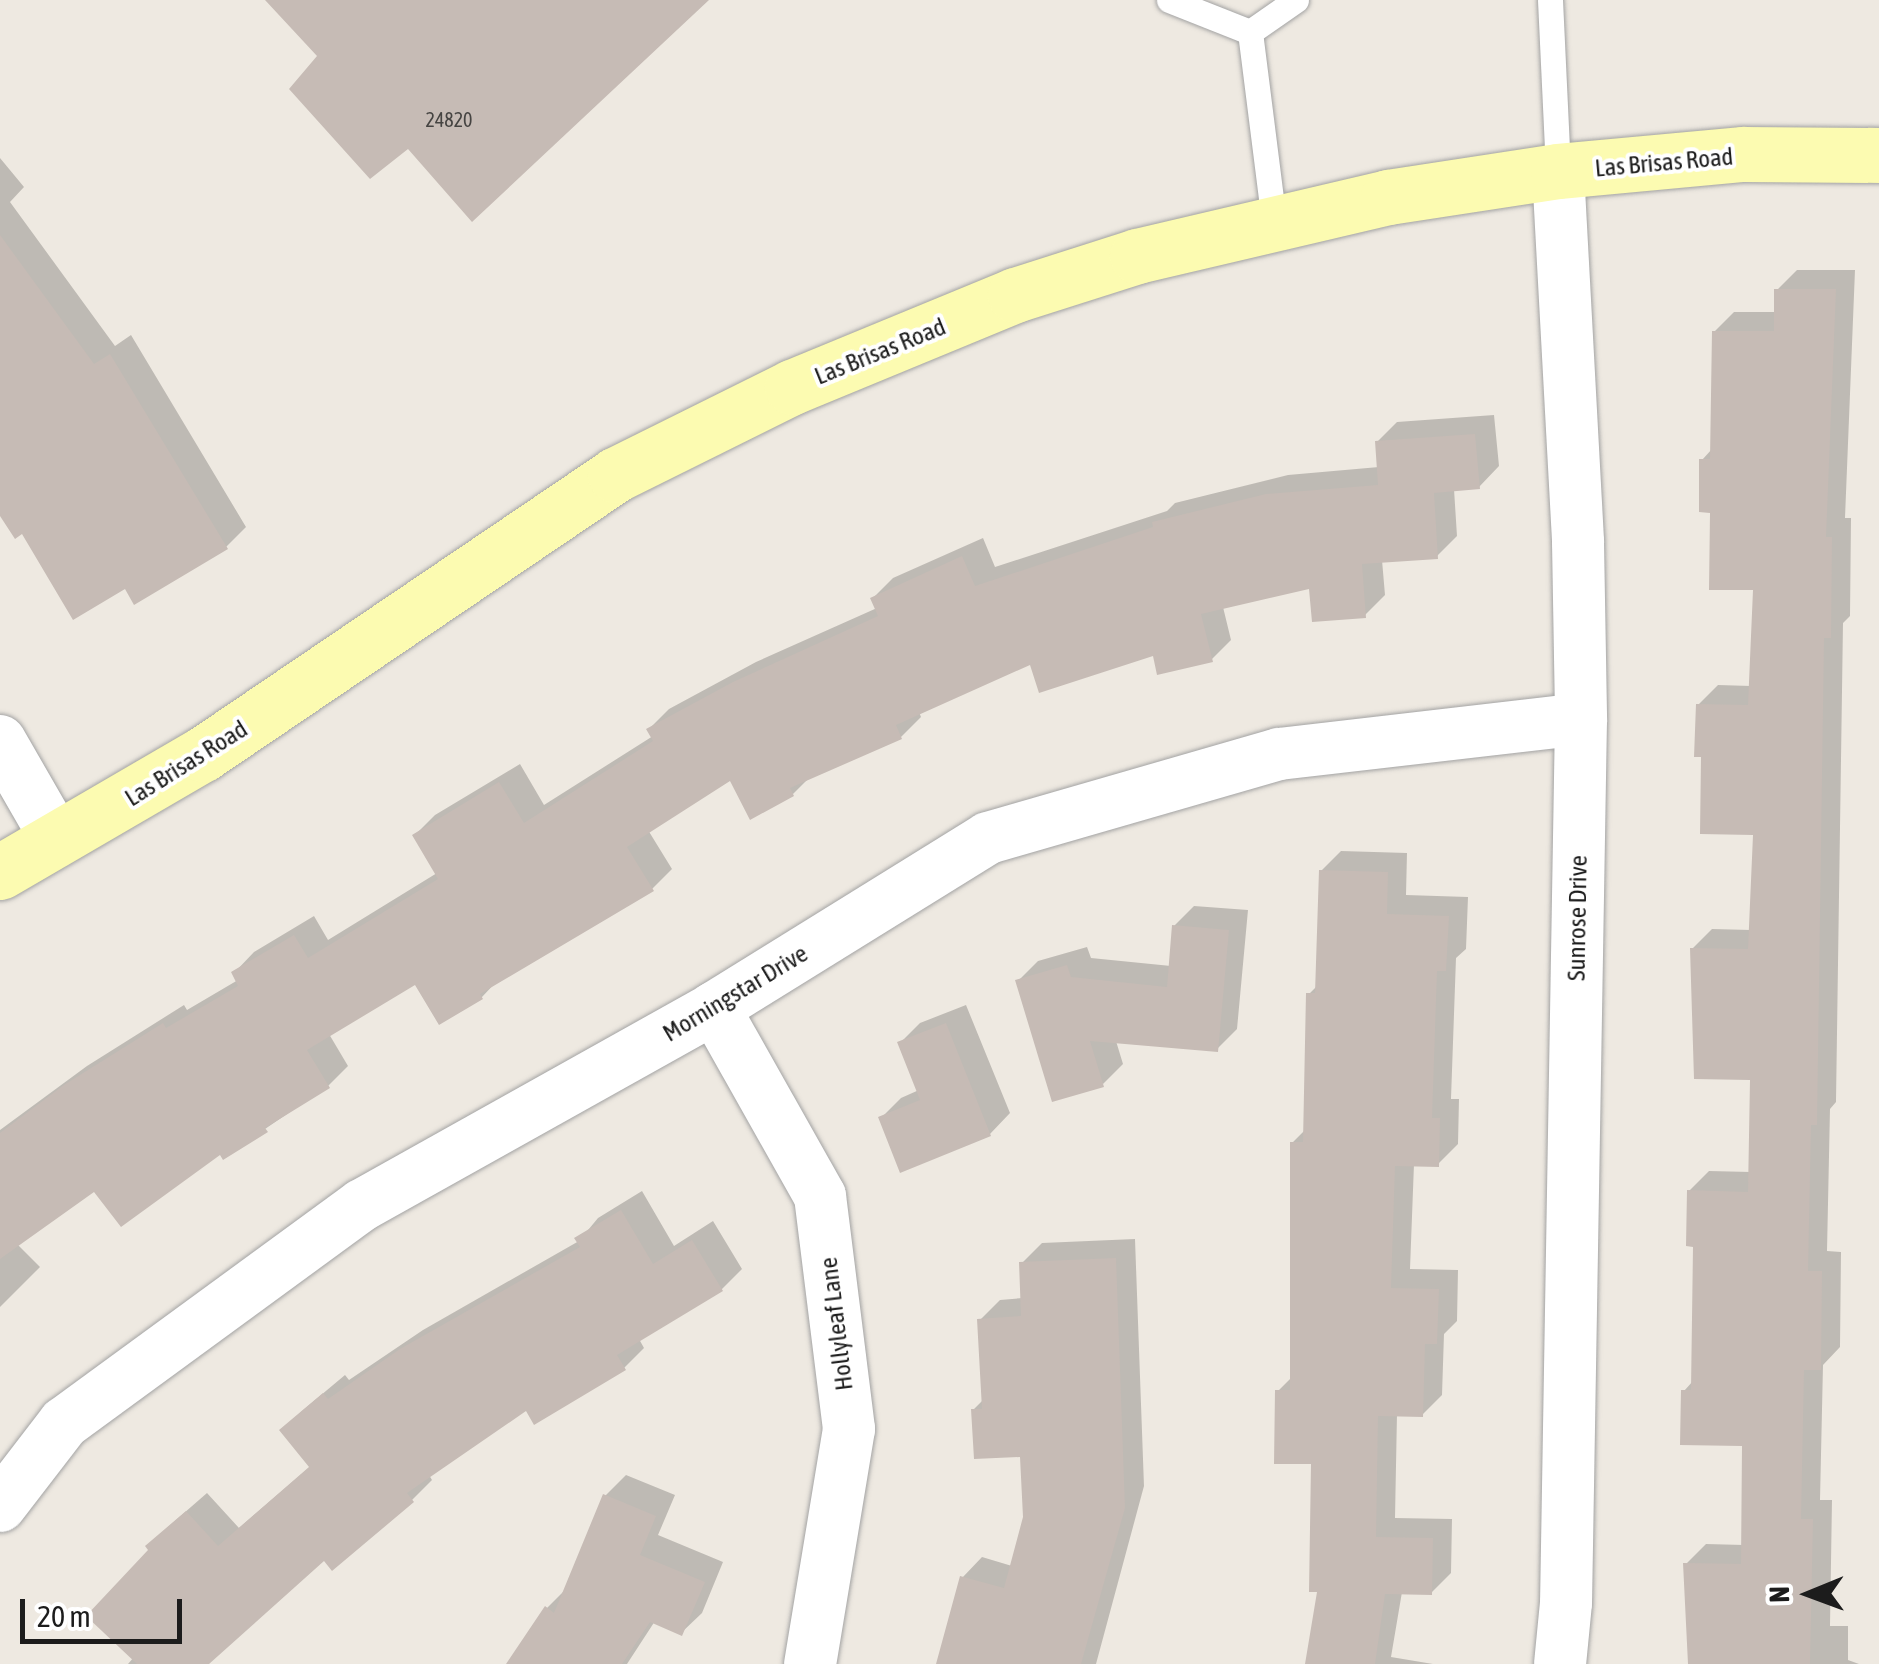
<!DOCTYPE html>
<style>
body{margin:0}
#map{position:relative;width:1879px;height:1664px;overflow:hidden;background:#eee9e1;font-family:"Asap Condensed",sans-serif}
div>[style]{position:absolute}
[style*='--x']{left:calc(var(--x)*1px);top:calc(var(--y)*1px);width:calc(var(--w)*1px);rotate:calc(var(--a)*1deg)}
.shadow>*{inset:0;background:#0003}
.building>*{inset:0;background:#c6bbb5}
.roads{filter:drop-shadow(0 0 2px #a3a3a3) drop-shadow(0 0 2px #a3a3a3)}
.lane>*{height:25px;margin:-12.5px;padding:0 12.5px;transform-origin:12.5px;border-radius:12.5px;background:#fff}
.street>*{height:52px;margin:-26px;padding:0 26px;transform-origin:26px;border-radius:26px;background:#fff}
.secondary>*{height:55px;margin:-27.5px;padding:0 27.5px;transform-origin:27.5px;border-radius:27.5px;background:#fcfbb1}
span{translate:-50% -50%;white-space:nowrap;text-align:center;line-height:1.15;-webkit-text-stroke:8px #fff;paint-order:stroke}
.number-label{font-size:20px;color:#464442}
.number-label span{-webkit-text-stroke-width:0}
.street-label{font-size:25px;color:#1c1c1c}
.north{position:absolute;left:1759px;top:1544px;width:100px;height:100px;-webkit-text-stroke:8px #fff;paint-order:stroke;rotate:269deg;font-size:28px;font-weight:700;line-height:40px;text-align:center;color:#1c1c1c}
.north::after{content:'';display:block;margin:auto;width:35px;height:45px;background:#1c1c1c;clip-path:polygon(50% 0,100% 100%,50% 72%,0 100%)}
.scale{position:absolute;left:20px;top:1599px;width:162px;height:45px;box-sizing:border-box;border:5px solid #1c1c1c;border-top:0;padding-left:12px;font-size:30px;line-height:35px;white-space:nowrap;color:#1c1c1c;-webkit-text-stroke:8px #fff;paint-order:stroke}
</style>
<div id="map">
<div class="shadow">
<div style="clip-path:polygon(0 158px,24px 187px,10px 202px,115px 346px,131px 335px,246px 527px,226px 547px,126px 586px,23px 530px,0 511px)"></div>
<div style="clip-path:polygon(1797px 270px,1855px 270px,1845px 518px,1851px 518px,1850px 616px,1843px 623px,1836px 1102px,1830px 1109px,1827px 1251px,1841px 1252px,1840px 1347px,1823px 1365px,1820px 1500px,1832px 1500px,1830px 1626px,1848px 1626px,1848px 1660px,1859px 1664px,1691px 1664px,1686px 1564px,1706px 1544px,1744px 1545px,1744px 1444px,1684px 1391px,1693px 1381px,1696px 1244px,1689px 1191px,1709px 1171px,1751px 1172px,1753px 1077px,1696px 1000px,1692px 1000px,1692px 949px,1712px 929px,1751px 930px,1755px 832px,1704px 755px,1698px 705px,1718px 685px,1751px 686px,1755px 588px,1713px 510px,1702px 460px,1712px 449px,1714px 332px,1734px 312px,1777px 312px,1777px 290px)"></div>
<div style="clip-path:polygon(1494px 415px,1499px 466px,1479px 487px,1454px 489px,1457px 536px,1437px 556px,1382px 560px,1385px 595px,1365px 615px,1311px 585px,1223px 607px,1231px 640px,1211px 660px,1155px 653px,1032px 662px,919px 712px,921px 717px,901px 737px,811px 776px,793px 794px,731px 778px,648px 830px,672px 869px,652px 889px,498px 980px,482px 997px,440px 1022px,416px 982px,329px 1034px,348px 1066px,328px 1086px,224px 1157px,221px 1152px,95px 1188px,17px 1244px,40px 1267px,0 1307px,0 1130px,87px 1066px,184px 1005px,187px 1010px,238px 980px,234px 973px,254px 952px,314px 916px,328px 940px,437px 873px,415px 835px,435px 815px,520px 764px,544px 805px,653px 736px,649px 729px,669px 709px,756px 662px,877px 608px,873px 598px,893px 578px,983px 538px,995px 567px,1167px 511px,1175px 503px,1288px 475px,1379px 467px,1377px 442px,1397px 422px)"></div>
<div style="clip-path:polygon(1341px 851px,1407px 853px,1406px 895px,1468px 897px,1466px 949px,1456px 958px,1451px 1099px,1459px 1099px,1458px 1144px,1438px 1164px,1414px 1164px,1410px 1269px,1458px 1270px,1457px 1321px,1444px 1334px,1442px 1395px,1422px 1415px,1397px 1414px,1395px 1518px,1452px 1519px,1451px 1573px,1431px 1593px,1402px 1592px,1391px 1657px,1433px 1664px,1308px 1664px,1320px 1590px,1314px 1462px,1278px 1391px,1292px 1377px,1292px 1143px,1306px 1129px,1309px 994px,1318px 985px,1321px 871px)"></div>
<div style="clip-path:polygon(1194px 906px,1248px 910px,1237px 1029px,1217px 1049px,1116px 1041px,1123px 1064px,1103px 1084px,1018px 981px,1038px 961px,1087px 947px,1091px 958px,1171px 966px,1174px 926px)"></div>
<div style="clip-path:polygon(966px 1005px,1010px 1113px,990px 1134px,901px 1170px,881px 1118px,901px 1098px,919px 1090px,900px 1043px,920px 1023px)"></div>
<div style="clip-path:polygon(642px 1191px,674px 1246px,713px 1221px,742px 1269px,722px 1289px,639px 1339px,644px 1348px,624px 1368px,527px 1407px,429px 1475px,432px 1480px,412px 1500px,332px 1568px,324px 1558px,207px 1664px,128px 1664px,134px 1657px,151px 1550px,168px 1527px,207px 1493px,239px 1528px,311px 1466px,282px 1430px,302px 1411px,345px 1375px,349px 1380px,423px 1330px,579px 1241px,598px 1218px)"></div>
<div style="clip-path:polygon(1135px 1239px,1144px 1486px,1096px 1664px,938px 1664px,962px 1578px,982px 1557px,1012px 1566px,1025px 1517px,1022px 1454px,973px 1410px,984px 1399px,980px 1320px,1000px 1300px,1023px 1298px,1022px 1263px,1042px 1243px)"></div>
<div style="clip-path:polygon(626px 1475px,675px 1495px,658px 1535px,723px 1562px,702px 1613px,681px 1633px,655px 1621px,627px 1664px,510px 1664px,547px 1608px,568px 1587px,606px 1495px)"></div>
</div>
<div class="building">
<div style="clip-path:polygon(265px 0,709px 0,472px 222px,408px 149px,370px 179px,289px 89px,317px 56px)"></div>
<div style="clip-path:polygon(0 235px,94px 364px,110px 354px,228px 549px,134px 605px,125px 589px,73px 620px,22px 534px,15px 539px,0 516px)"></div>
<div style="clip-path:polygon(1774px 289px,1836px 289px,1826px 537px,1832px 537px,1831px 638px,1824px 638px,1817px 1125px,1811px 1125px,1808px 1271px,1822px 1271px,1821px 1370px,1804px 1370px,1801px 1519px,1813px 1519px,1810px 1664px,1688px 1664px,1683px 1563px,1741px 1564px,1742px 1446px,1680px 1445px,1681px 1390px,1691px 1390px,1693px 1247px,1686px 1246px,1687px 1190px,1748px 1192px,1750px 1080px,1694px 1079px,1690px 948px,1748px 949px,1753px 835px,1700px 834px,1701px 757px,1694px 757px,1696px 704px,1748px 705px,1753px 590px,1709px 590px,1710px 513px,1699px 512px,1699px 459px,1710px 459px,1712px 331px,1774px 331px)"></div>
<div style="clip-path:polygon(1475px 434px,1480px 489px,1434px 493px,1438px 559px,1362px 564px,1366px 618px,1312px 622px,1309px 589px,1201px 614px,1213px 662px,1157px 675px,1153px 656px,1039px 693px,1030px 665px,896px 725px,902px 739px,790px 788px,794px 796px,750px 820px,730px 781px,627px 847px,654px 891px,480px 994px,483px 999px,439px 1025px,415px 985px,307px 1050px,330px 1088px,265px 1128px,268px 1132px,223px 1160px,220px 1155px,121px 1227px,94px 1192px,0 1259px,0 1133px,64px 1085px,163px 1023px,166px 1028px,238px 986px,231px 972px,294px 935px,308px 958px,438px 879px,412px 835px,499px 782px,524px 823px,653px 741px,646px 729px,733px 682px,878px 616px,870px 598px,962px 556px,975px 586px,1153px 527px,1152px 522px,1266px 494px,1378px 485px,1375px 441px)"></div>
<div style="clip-path:polygon(1319px 870px,1388px 872px,1387px 914px,1449px 916px,1446px 971px,1437px 971px,1432px 1118px,1440px 1118px,1439px 1167px,1395px 1166px,1391px 1288px,1439px 1289px,1437px 1344px,1425px 1344px,1423px 1417px,1378px 1416px,1376px 1537px,1433px 1538px,1432px 1595px,1385px 1594px,1375px 1664px,1305px 1664px,1317px 1592px,1309px 1592px,1311px 1464px,1274px 1464px,1275px 1390px,1290px 1390px,1290px 1142px,1303px 1142px,1306px 993px,1315px 993px)"></div>
<div style="clip-path:polygon(1172px 925px,1229px 930px,1218px 1052px,1090px 1041px,1104px 1087px,1052px 1102px,1015px 980px,1067px 965px,1071px 977px,1167px 987px)"></div>
<div style="clip-path:polygon(946px 1023px,991px 1136px,900px 1173px,878px 1117px,920px 1100px,897px 1042px)"></div>
<div style="clip-path:polygon(621px 1210px,653px 1264px,692px 1240px,723px 1291px,617px 1355px,626px 1370px,534px 1425px,526px 1411px,407px 1493px,414px 1502px,332px 1571px,324px 1561px,209px 1664px,137px 1664px,86px 1616px,148px 1550px,145px 1546px,186px 1511px,218px 1546px,309px 1467px,279px 1430px,323px 1393px,328px 1399px,400px 1349px,580px 1247px,574px 1238px)"></div>
<div style="clip-path:polygon(1116px 1258px,1125px 1508px,1081px 1664px,936px 1664px,960px 1576px,1004px 1588px,1023px 1517px,1020px 1457px,974px 1459px,971px 1409px,982px 1409px,977px 1319px,1021px 1316px,1019px 1262px)"></div>
<div style="clip-path:polygon(603px 1494px,656px 1516px,640px 1555px,705px 1582px,682px 1636px,650px 1622px,622px 1664px,506px 1664px,545px 1606px,554px 1613px)"></div>
</div>
<div class="roads">
<div class="lane">
<div style="--x:1169;--y:0;--w:87;--a:21.6"></div>
<div style="--x:1250;--y:32;--w:192;--a:82.8"></div>
<div style="--x:1550;--y:0;--w:171;--a:87.3"></div>
<div style="--x:1250;--y:32;--w:56;--a:-34.8"></div>
</div>
<div class="street">
<div style="--x:1558;--y:171;--w:372;--a:86.9"></div>
<div style="--x:1578;--y:542;--w:177;--a:89"></div>
<div style="--x:1581;--y:719;--w:884;--a:90.97"></div>
<div style="--x:1566;--y:1603;--w:61;--a:95.6"></div>
<div style="--x:0;--y:741;--w:114;--a:60.1"></div>
<div style="--x:714;--y:1008;--w:216;--a:60.6"></div>
<div style="--x:820;--y:1196;--w:235;--a:82.9"></div>
<div style="--x:849;--y:1429;--w:238;--a:99.4"></div>
<div style="--x:0;--y:1506;--w:105;--a:-52.4"></div>
<div style="--x:64;--y:1423;--w:369;--a:-36.2"></div>
<div style="--x:362;--y:1205;--w:403;--a:-29.2"></div>
<div style="--x:714;--y:1008;--w:322;--a:-31.8"></div>
<div style="--x:988;--y:838;--w:303;--a:-16.1"></div>
<div style="--x:1279;--y:754;--w:304;--a:-6.6"></div>
</div>
<div class="secondary">
<div style="--x:0;--y:872;--w:235;--a:-30.2"></div>
<div style="--x:203;--y:754;--w:498;--a:-34.1"></div>
<div style="--x:615;--y:475;--w:198;--a:-26.4"></div>
<div style="--x:792;--y:387;--w:241;--a:-22.4"></div>
<div style="--x:1015;--y:295;--w:128;--a:-17.7"></div>
<div style="--x:1137;--y:256;--w:258;--a:-13.2"></div>
<div style="--x:1388;--y:197;--w:172;--a:-8.7"></div>
<div style="--x:1558;--y:171;--w:186;--a:-5.3"></div>
<div style="--x:1743;--y:154;--w:136;--a:0.4"></div>
</div>
</div>
<div class="number-label">
<span style="left:449px;top:119px">24820</span>
</div>
<div class="street-label">
<span style="left:1664px;top:162px;rotate:-5deg">Las Brisas Road</span>
<span style="left:880px;top:351px;rotate:-22deg">Las Brisas Road</span>
<span style="left:186px;top:763px;rotate:-32deg">Las Brisas Road</span>
<span style="left:1577px;top:918px;rotate:-89deg">Sunrose Drive</span>
<span style="left:735px;top:993px;rotate:-31deg">Morningstar Drive</span>
<span style="left:836px;top:1324px;rotate:-97deg">Hollyleaf Lane</span>
</div>
<div class="north">N</div>
<div class="scale">20 m</div>
</div>
